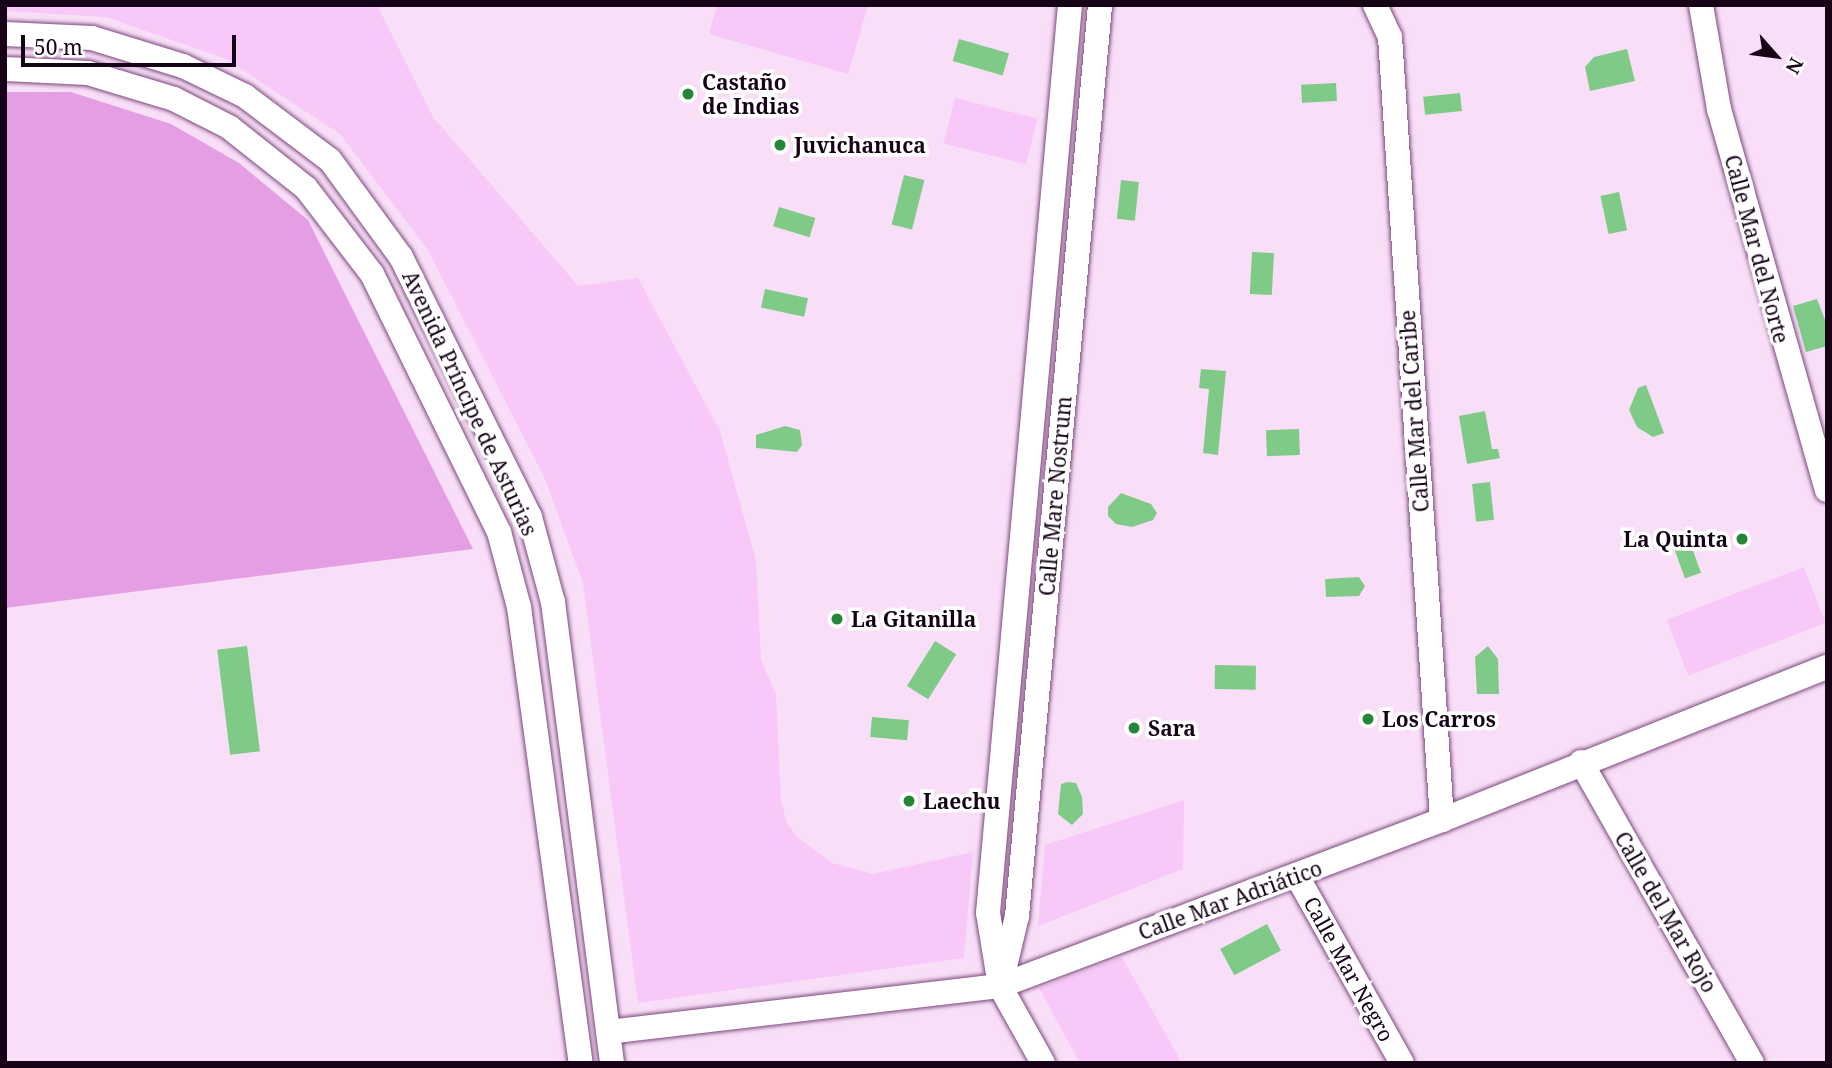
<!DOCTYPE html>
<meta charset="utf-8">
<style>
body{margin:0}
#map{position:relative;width:1832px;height:1068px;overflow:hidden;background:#f8dff7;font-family:"Noto Serif",serif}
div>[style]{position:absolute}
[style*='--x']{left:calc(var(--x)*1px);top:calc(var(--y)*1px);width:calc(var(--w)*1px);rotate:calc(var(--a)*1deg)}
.green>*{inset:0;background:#f8c8f8;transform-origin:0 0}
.forest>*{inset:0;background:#e49fe4}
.water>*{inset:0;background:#7fca87;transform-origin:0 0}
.roads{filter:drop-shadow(0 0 2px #7d477d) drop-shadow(0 0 2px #7d477d)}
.minor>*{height:24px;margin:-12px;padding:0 12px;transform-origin:12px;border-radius:12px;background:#fff}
.dots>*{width:19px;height:19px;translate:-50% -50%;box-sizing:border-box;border:4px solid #fff;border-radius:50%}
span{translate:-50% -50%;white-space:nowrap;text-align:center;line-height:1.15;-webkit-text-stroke:7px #fff;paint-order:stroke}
.poi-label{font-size:21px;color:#160317;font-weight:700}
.left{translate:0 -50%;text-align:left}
.right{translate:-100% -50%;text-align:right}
.street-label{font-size:21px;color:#160317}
.frame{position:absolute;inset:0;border:7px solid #160317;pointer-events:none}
.north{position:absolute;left:1741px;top:21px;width:70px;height:70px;-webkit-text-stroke:5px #fff;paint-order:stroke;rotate:118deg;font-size:19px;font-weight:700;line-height:28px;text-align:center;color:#160317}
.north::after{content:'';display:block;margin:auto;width:24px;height:32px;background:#160317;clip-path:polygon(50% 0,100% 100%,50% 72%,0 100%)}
.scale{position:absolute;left:21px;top:35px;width:215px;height:32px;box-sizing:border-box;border:4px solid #160317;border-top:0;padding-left:9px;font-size:21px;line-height:24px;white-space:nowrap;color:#160317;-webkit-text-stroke:5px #fff;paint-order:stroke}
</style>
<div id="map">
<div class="green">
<div style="clip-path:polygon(5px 5px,377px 5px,433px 117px,578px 286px,638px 278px,720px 431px,756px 561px,761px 660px,776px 694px,781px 801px,787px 823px,797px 837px,832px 863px,873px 874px,973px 852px,964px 958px,638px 1003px,583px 583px,545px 479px,428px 250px,340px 134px,226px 59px,106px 17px,5px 11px)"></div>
<div style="clip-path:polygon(717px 5px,868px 5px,848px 74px,709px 34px)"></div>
<div style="left:955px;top:98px;width:85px;height:47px;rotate:14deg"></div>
<div style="left:1804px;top:567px;width:60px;height:147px;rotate:69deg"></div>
<div style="clip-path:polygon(1184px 800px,1183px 869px,1038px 926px,1045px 845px)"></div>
<div style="clip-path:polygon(1122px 957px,1127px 966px,1182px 1063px,1080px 1063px,1039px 988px)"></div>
</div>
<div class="forest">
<div style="clip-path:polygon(5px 92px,71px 92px,171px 124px,239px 163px,308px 220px,473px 549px,5px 608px)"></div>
</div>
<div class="water">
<div style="left:959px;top:39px;width:52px;height:23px;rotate:16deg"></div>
<div style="clip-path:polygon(1627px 49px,1635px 81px,1590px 91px,1585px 67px,1594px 57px)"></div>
<div style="left:1336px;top:83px;width:18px;height:35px;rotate:87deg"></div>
<div style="left:1460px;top:93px;width:18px;height:37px;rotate:84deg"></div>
<div style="left:904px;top:175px;width:21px;height:51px;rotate:14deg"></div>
<div style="left:1121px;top:180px;width:18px;height:39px;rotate:6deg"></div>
<div style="left:1619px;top:192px;width:39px;height:19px;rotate:78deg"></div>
<div style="left:779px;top:207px;width:38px;height:20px;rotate:17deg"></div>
<div style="left:1252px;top:252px;width:22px;height:42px;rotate:3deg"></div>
<div style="left:765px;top:289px;width:44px;height:19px;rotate:12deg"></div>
<div style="clip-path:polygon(1817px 299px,1827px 325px,1827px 346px,1806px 352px,1793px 306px)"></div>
<div style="clip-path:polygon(1201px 369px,1226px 371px,1218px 455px,1203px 453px,1209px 389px,1199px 388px)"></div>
<div style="clip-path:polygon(1646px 385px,1664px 433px,1653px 437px,1637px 427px,1629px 410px,1638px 388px)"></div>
<div style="clip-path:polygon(1485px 411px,1492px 449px,1498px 449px,1500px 458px,1467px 464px,1459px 416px)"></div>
<div style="clip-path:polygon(785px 426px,800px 430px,802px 445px,797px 452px,756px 448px,756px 435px)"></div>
<div style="left:1299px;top:429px;width:26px;height:33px;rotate:88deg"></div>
<div style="left:1490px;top:482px;width:38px;height:18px;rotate:84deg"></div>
<div style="clip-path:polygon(1121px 493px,1151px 504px,1157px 513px,1153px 520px,1132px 527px,1116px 524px,1108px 516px,1108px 507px)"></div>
<div style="left:1688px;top:537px;width:38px;height:17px;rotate:70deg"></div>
<div style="clip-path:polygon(1359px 577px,1365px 586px,1359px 596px,1326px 597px,1325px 579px)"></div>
<div style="left:935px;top:641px;width:25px;height:53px;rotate:32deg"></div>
<div style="left:247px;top:646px;width:106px;height:30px;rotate:83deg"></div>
<div style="clip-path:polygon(1488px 646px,1498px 659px,1499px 694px,1477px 694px,1475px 657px)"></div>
<div style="left:1215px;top:665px;width:41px;height:24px;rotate:1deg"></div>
<div style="left:872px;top:717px;width:37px;height:20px;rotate:5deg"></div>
<div style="clip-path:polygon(1068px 782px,1076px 783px,1082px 797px,1083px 814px,1072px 825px,1058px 814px,1061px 784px)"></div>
<div style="left:1267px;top:924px;width:30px;height:53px;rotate:62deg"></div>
</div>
<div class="roads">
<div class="minor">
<div style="--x:1375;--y:5;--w:35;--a:65"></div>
<div style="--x:1390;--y:37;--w:785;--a:86.2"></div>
<div style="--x:1701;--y:5;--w:106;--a:80.2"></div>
<div style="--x:1719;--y:109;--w:396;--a:74.2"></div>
<div style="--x:5;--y:34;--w:87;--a:2.6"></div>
<div style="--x:92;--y:38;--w:95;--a:17.1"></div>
<div style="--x:183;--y:66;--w:69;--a:25.8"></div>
<div style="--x:245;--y:96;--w:106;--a:37"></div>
<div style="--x:330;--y:160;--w:120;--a:53.8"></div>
<div style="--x:401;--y:257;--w:290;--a:63.6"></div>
<div style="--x:530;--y:517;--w:88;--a:74.9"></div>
<div style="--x:553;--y:602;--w:465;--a:82.7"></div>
<div style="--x:5;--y:69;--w:83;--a:2.8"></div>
<div style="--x:88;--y:73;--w:90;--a:16.8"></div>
<div style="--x:174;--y:99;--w:62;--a:27"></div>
<div style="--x:229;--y:127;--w:98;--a:38.4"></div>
<div style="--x:306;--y:188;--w:108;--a:52.5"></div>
<div style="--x:372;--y:274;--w:288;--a:63.8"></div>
<div style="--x:499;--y:532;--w:78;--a:75.1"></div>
<div style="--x:519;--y:607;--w:460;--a:82.3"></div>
<div style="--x:1581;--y:762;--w:346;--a:60.4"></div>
<div style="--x:1297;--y:876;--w:214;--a:60.7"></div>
<div style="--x:1003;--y:975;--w:61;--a:-76.7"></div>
<div style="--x:1017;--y:916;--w:915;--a:-84.79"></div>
<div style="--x:608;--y:1032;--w:395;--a:-6.7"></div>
<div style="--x:1000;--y:986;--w:472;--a:-20.6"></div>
<div style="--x:1442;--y:820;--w:414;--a:-21.7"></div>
<div style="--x:1043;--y:1063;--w:88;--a:-119.2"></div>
<div style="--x:1000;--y:986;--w:74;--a:-99.3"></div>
<div style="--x:988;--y:913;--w:912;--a:-84.84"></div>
</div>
</div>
<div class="dots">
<div style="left:688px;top:94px;background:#258639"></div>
<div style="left:780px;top:145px;background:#258639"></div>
<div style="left:1742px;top:539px;background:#258639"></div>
<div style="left:837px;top:619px;background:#258639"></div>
<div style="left:1368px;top:719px;background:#258639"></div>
<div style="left:1134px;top:728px;background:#258639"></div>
<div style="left:909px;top:801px;background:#258639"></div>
</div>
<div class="poi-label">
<span class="left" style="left:702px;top:94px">Castaño<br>de Indias</span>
<span class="left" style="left:794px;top:145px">Juvichanuca</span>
<span class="right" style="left:1728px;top:539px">La Quinta</span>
<span class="left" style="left:851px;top:619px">La Gitanilla</span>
<span class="left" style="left:1382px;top:719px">Los Carros</span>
<span class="left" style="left:1148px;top:728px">Sara</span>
<span class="left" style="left:923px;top:801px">Laechu</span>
</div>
<div class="street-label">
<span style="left:1757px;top:249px;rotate:75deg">Calle Mar del Norte</span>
<span style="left:470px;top:403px;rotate:65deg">Avenida Príncipe de Asturias</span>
<span style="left:1414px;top:411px;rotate:-94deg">Calle Mar del Caribe</span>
<span style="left:1055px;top:496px;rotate:-85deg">Calle Mare Nostrum</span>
<span style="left:1230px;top:900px;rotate:-20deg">Calle Mar Adriático</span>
<span style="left:1666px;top:912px;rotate:60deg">Calle del Mar Rojo</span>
<span style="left:1349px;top:969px;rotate:61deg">Calle Mar Negro</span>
</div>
<div class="frame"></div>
<div class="north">N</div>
<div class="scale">50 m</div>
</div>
